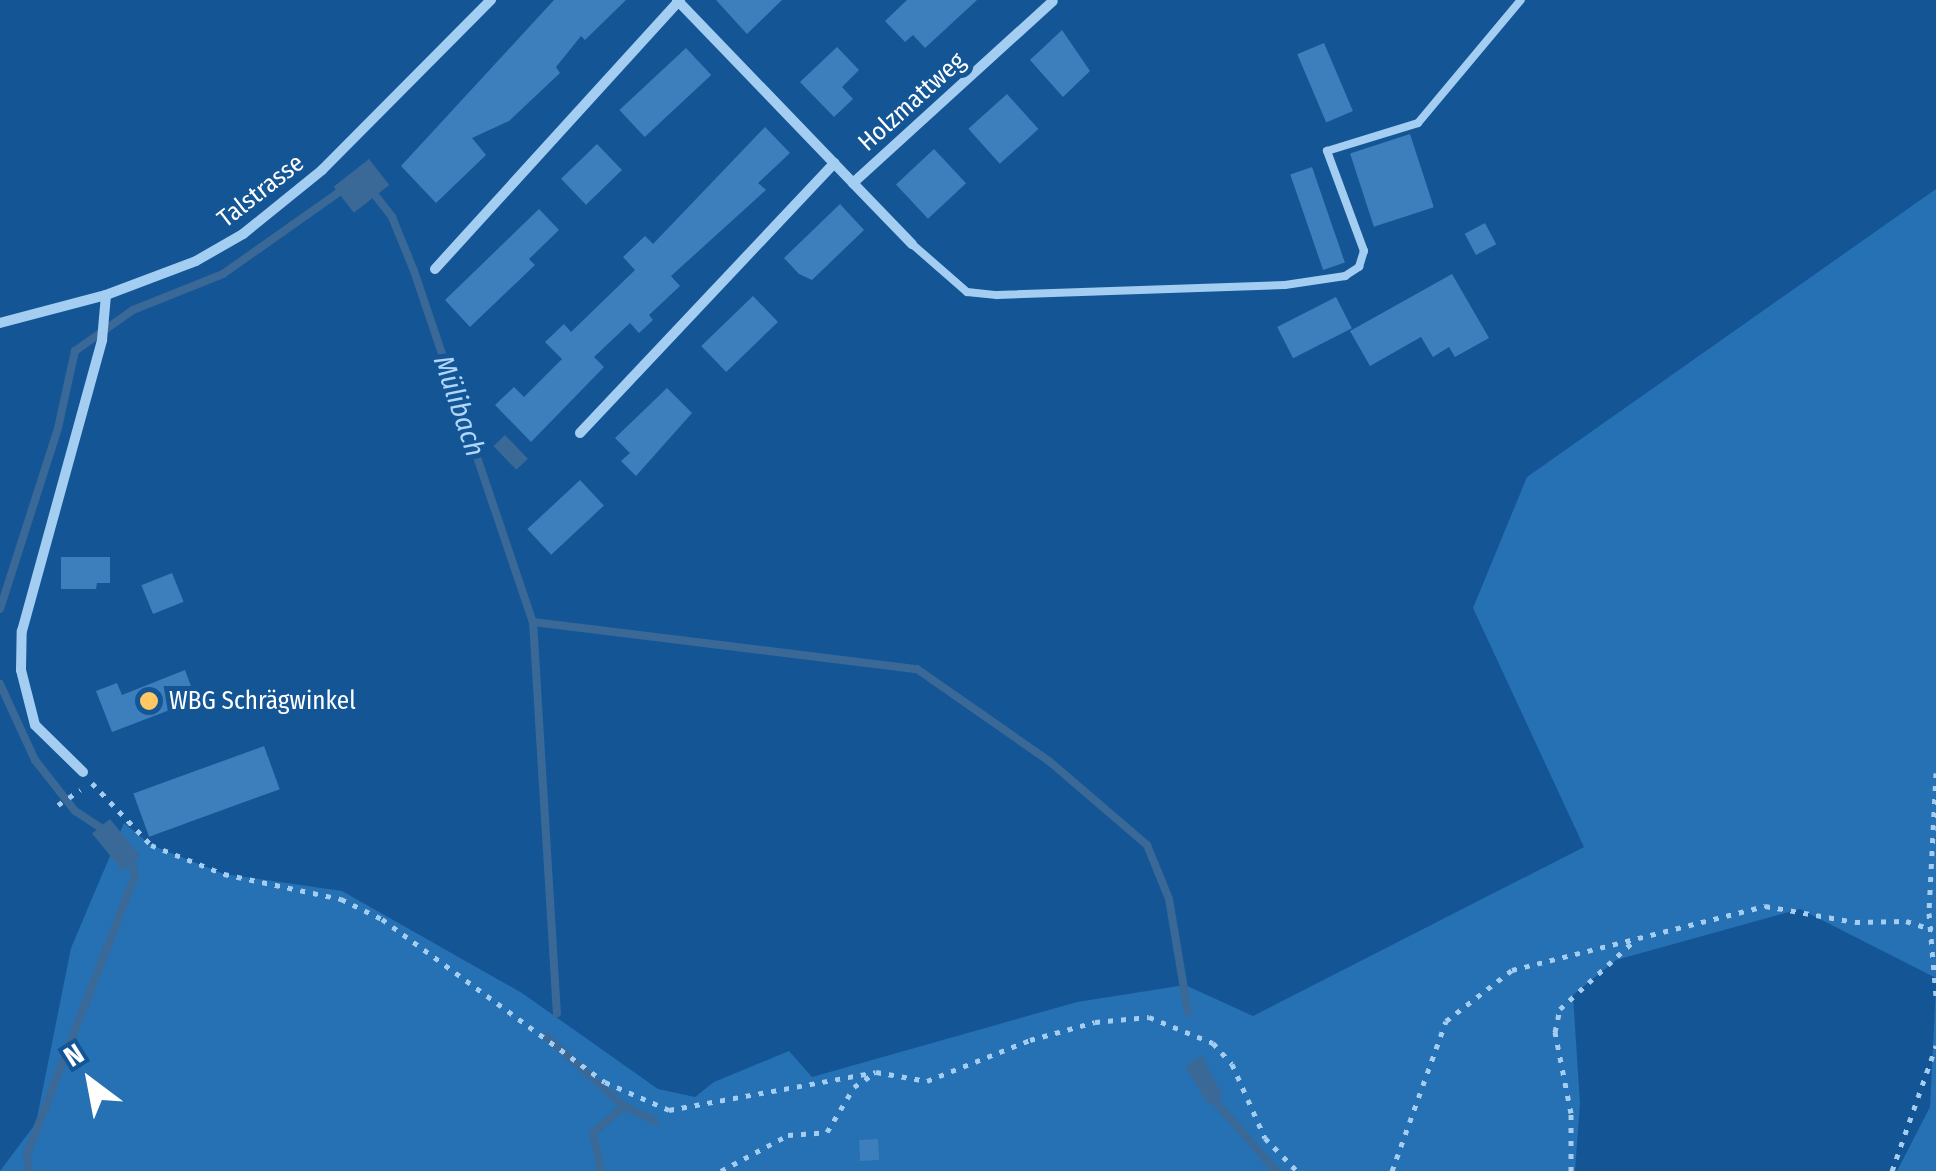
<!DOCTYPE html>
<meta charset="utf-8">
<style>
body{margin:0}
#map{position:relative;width:1936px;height:1171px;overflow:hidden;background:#145595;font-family:"Fira Sans Condensed",sans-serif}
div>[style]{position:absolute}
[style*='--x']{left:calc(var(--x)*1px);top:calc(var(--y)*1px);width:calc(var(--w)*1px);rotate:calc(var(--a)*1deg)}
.green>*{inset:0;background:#2670b4}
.water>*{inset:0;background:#3a6998;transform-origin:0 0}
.stream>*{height:8px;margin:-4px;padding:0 4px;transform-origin:4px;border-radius:4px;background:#3a6998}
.building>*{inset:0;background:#3d7fbd;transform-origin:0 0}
.path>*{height:5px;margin-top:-2.5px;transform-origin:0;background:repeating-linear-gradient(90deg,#a4cdf2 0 5px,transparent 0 13px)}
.lane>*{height:8px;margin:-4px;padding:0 4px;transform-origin:4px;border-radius:4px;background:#a4cdf2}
.street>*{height:10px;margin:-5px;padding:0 5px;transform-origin:5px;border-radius:5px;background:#a4cdf2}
.dots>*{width:28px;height:28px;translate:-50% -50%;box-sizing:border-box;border:5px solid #145595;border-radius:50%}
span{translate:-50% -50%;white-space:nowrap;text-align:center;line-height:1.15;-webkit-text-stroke:10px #145595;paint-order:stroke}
.street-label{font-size:25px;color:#fff}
.poi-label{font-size:25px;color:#fff}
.left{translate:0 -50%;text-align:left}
.water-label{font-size:28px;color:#b0d6f9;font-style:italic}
.north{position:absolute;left:40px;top:1031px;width:100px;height:100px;-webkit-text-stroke:8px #145595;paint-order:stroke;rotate:328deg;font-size:28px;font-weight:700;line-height:40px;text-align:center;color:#fff}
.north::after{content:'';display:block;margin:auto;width:35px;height:45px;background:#fff;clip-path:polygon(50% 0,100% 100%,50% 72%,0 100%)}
</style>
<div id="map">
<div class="green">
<div style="clip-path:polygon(1936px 189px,1936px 978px,1800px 909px,1616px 960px,1573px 995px,1580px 1103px,1575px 1171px,0 1171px,36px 1123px,71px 948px,124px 823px,151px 845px,224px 874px,342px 891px,522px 993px,658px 1089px,695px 1097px,714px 1082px,789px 1051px,812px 1077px,1077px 1002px,1185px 985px,1253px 1016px,1584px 847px,1473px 608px,1527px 477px)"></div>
<div style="clip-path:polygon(1936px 984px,1936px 1171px,1897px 1171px,1930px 1107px)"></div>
</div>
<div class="water">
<div style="left:369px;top:159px;width:33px;height:45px;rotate:52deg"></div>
<div style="left:505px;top:435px;width:33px;height:16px;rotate:46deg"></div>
<div style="left:110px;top:819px;width:48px;height:23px;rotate:51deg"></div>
<div style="clip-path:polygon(1202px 1055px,1223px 1097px,1208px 1104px,1185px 1067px)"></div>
</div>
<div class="stream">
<div style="--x:375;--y:195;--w:28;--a:52"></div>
<div style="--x:392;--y:217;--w:58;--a:67.8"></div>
<div style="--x:414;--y:271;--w:371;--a:71.3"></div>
<div style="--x:533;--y:622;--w:392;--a:86.5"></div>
<div style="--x:0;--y:609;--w:190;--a:-72.2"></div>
<div style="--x:58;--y:428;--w:79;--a:-77.6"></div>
<div style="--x:75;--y:351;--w:71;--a:-35.3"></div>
<div style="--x:133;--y:310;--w:97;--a:-21.8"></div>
<div style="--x:223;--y:274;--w:141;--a:-35.2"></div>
<div style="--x:533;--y:622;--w:387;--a:7"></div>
<div style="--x:917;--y:669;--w:161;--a:34.9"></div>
<div style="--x:1049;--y:761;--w:129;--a:40.6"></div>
<div style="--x:1147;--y:845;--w:58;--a:67.8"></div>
<div style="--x:1169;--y:899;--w:115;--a:80.5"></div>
<div style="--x:0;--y:684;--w:84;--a:65.3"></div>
<div style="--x:35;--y:760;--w:65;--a:51.9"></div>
<div style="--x:75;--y:811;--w:30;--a:33"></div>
<div style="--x:547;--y:1037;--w:103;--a:41.9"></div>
<div style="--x:624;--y:1106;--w:41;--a:138.9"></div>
<div style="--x:593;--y:1133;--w:39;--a:78"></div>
<div style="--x:1215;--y:1101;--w:93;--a:48.9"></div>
<div style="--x:624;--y:1106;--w:34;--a:26"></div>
<div style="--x:29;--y:1171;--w:17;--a:-97"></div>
<div style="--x:27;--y:1154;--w:298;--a:-68.8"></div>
<div style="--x:135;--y:876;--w:13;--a:-103"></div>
</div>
<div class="building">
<div style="clip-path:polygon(554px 0,626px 0,585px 40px,581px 36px,556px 67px,560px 73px,509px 121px,472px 138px,486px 155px,436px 203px,401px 166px)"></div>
<div style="clip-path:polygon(716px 0,782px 0,747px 34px)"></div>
<div style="clip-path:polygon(907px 0,977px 0,925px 48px,913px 35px,905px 42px,885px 21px)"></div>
<div style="clip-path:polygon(1062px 30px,1090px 71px,1063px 97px,1030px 60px)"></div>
<div style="left:1324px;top:43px;width:74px;height:29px;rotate:67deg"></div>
<div style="clip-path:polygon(837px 47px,859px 70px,842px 87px,853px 99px,834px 117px,800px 82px)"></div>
<div style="left:686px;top:48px;width:37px;height:91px;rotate:47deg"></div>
<div style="left:1007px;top:94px;width:47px;height:52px;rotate:48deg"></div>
<div style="clip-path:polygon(765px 127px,790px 153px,758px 183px,766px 190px,671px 276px,680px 286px,649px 315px,653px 320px,639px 333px,630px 323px,594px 357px,604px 367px,531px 442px,495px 405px,514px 387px,524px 397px,562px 359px,545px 342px,564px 324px,571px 332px,635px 270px,623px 257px,645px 236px,653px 244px)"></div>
<div style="left:1410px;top:134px;width:77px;height:63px;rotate:72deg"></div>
<div style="left:597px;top:144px;width:36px;height:50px;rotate:46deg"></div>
<div style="left:934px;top:149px;width:47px;height:52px;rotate:47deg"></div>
<div style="left:1312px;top:167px;width:101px;height:23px;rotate:71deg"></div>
<div style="clip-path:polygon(840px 204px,864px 230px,812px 280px,799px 274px,784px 258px)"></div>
<div style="clip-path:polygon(539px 209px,559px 230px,529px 259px,535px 265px,470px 327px,445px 300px)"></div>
<div style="left:1485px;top:223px;width:24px;height:23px;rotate:62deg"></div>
<div style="clip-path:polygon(1452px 274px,1489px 338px,1455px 357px,1449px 347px,1433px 357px,1421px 337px,1370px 366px,1350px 331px)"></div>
<div style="left:753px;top:296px;width:36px;height:72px;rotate:46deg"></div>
<div style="left:1336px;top:297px;width:35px;height:66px;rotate:63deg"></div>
<div style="clip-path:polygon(667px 388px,692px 413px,636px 476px,621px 461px,630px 453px,615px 438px)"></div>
<div style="left:580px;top:480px;width:35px;height:72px;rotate:47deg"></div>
<div style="clip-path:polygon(61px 557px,110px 557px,110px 583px,97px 583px,96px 589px,61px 589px)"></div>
<div style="left:172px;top:573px;width:31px;height:33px;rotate:68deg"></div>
<div style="clip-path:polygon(185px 670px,196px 700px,112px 732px,96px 691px,117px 683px,122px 695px)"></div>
<div style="left:264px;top:746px;width:46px;height:139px;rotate:70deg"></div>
<div style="left:878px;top:1139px;width:21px;height:19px;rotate:87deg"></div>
</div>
<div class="path">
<div style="--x:1936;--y:773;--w:140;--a:92.9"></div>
<div style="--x:1929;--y:913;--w:83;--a:85.2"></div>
<div style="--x:92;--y:783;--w:86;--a:46.4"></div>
<div style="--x:151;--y:845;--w:79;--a:21.7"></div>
<div style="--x:224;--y:874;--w:120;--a:12.1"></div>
<div style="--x:341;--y:899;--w:46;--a:26"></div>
<div style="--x:382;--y:919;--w:276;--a:36.2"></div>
<div style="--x:605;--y:1082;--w:70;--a:23.6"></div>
<div style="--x:669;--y:1110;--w:210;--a:-10.4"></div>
<div style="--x:876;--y:1072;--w:52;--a:10"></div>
<div style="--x:927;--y:1081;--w:111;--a:-21.7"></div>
<div style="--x:1030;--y:1040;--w:67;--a:-15.5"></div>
<div style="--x:1095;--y:1022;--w:54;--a:-5.3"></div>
<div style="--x:1149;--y:1017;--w:69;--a:22.1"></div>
<div style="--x:1213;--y:1043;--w:28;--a:48"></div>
<div style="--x:1232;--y:1064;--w:81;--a:66"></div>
<div style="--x:1265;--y:1138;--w:46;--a:45.9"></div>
<div style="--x:58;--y:805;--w:27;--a:-34"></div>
<div style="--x:721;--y:1171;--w:76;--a:-28.2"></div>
<div style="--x:788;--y:1135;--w:39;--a:-4"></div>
<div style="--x:827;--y:1132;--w:52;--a:-59"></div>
<div style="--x:854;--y:1087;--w:23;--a:-34"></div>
<div style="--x:1392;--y:1171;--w:159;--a:-70.2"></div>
<div style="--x:1446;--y:1021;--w:83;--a:-37.7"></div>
<div style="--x:1512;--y:970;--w:261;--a:-14.2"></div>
<div style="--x:1765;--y:906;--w:91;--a:10.1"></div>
<div style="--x:1855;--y:922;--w:51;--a:-1.1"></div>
<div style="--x:1906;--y:921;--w:28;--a:18"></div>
<div style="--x:1571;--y:1171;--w:58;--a:-90"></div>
<div style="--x:1571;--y:1113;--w:83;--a:-101.2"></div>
<div style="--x:1555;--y:1032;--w:24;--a:-78"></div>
<div style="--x:1560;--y:1009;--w:102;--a:-42.6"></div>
<div style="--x:1892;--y:1171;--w:133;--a:-70.6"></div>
</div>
<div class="lane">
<div style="--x:912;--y:244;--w:73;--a:41.1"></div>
<div style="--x:967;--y:292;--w:30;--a:6"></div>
<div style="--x:997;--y:295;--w:288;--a:-2"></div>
<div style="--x:1285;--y:285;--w:61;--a:-8.5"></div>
<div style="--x:1345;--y:276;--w:17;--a:-33"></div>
<div style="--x:1359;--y:267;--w:17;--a:-73"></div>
<div style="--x:1364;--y:251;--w:107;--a:-110.3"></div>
<div style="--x:1327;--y:151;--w:95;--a:-17.1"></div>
<div style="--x:1418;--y:123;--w:160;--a:-50.1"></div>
</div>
<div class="street">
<div style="--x:677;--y:0;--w:254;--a:46.1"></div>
<div style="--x:853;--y:183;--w:270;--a:-42.3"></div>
<div style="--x:853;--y:183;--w:85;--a:46"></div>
<div style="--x:435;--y:269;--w:364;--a:-47.7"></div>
<div style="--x:0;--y:323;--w:110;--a:-14.8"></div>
<div style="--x:106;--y:295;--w:96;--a:-20.7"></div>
<div style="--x:196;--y:261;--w:54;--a:-29.9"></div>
<div style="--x:243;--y:234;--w:102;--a:-39"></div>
<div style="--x:322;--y:170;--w:240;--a:-45.2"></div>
<div style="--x:580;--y:433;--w:371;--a:-46.7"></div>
<div style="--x:83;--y:772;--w:67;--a:-135.6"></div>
<div style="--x:35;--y:725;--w:57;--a:-104.3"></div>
<div style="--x:21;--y:670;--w:39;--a:-89"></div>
<div style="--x:22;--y:631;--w:302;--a:-74.6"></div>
<div style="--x:102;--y:340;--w:45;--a:-84.9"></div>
</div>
<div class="dots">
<div style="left:149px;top:701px;background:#ffc865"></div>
</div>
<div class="street-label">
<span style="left:912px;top:102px;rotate:-42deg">Holzmattweg</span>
<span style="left:261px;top:191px;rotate:-38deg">Talstrasse</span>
</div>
<div class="poi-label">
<span class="left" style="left:169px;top:701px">WBG Schrägwinkel</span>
</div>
<div class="water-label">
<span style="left:459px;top:406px;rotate:71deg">Mülibach</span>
</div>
<div class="north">N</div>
</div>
